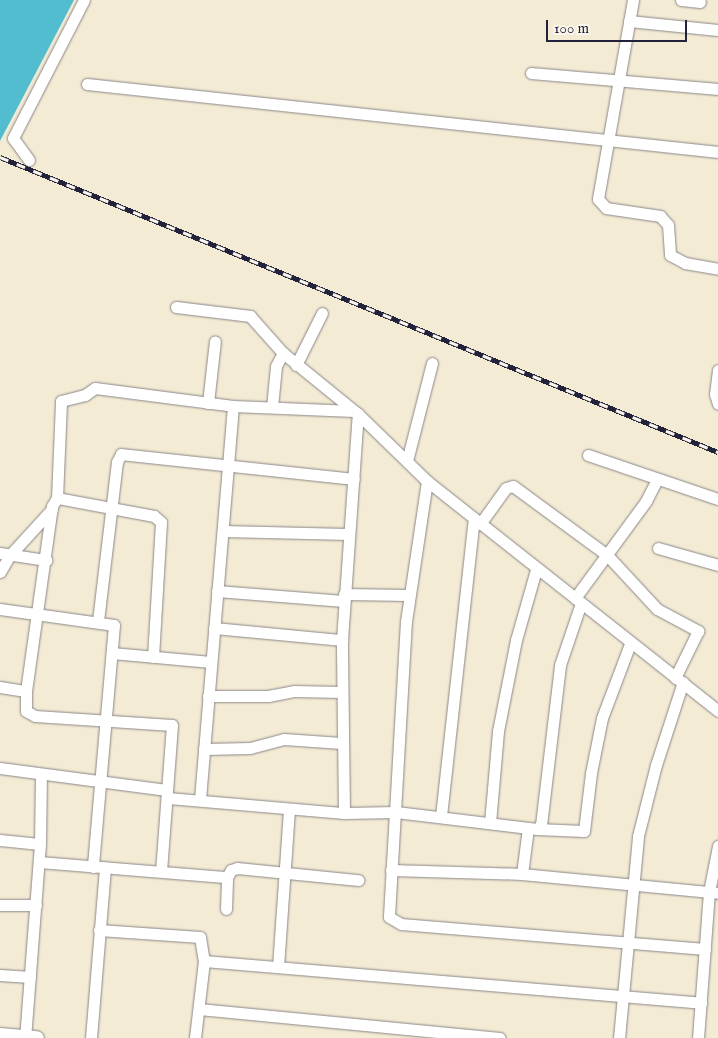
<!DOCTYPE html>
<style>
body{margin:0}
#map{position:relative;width:718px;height:1038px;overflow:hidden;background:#f3ebd4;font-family:"IM FELL English",serif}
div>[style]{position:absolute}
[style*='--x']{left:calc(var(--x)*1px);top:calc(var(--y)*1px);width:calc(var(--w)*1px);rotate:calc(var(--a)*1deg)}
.water>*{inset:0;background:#52bdce}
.roads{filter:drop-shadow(0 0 1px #8a8688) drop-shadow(0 0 1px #8a8688)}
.minor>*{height:11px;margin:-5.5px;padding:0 5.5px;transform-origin:5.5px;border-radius:5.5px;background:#fff}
.tertiary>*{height:14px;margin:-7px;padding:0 7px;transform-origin:7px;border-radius:7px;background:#fff}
.rail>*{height:5px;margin-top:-2.5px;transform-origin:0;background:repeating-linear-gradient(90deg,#fbf7ec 0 9px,#22223b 0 18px);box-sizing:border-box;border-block:1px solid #22223b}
span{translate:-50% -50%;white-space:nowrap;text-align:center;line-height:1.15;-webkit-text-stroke:5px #fbf7ec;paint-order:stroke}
.scale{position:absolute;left:546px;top:20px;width:141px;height:22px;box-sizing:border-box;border:2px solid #22223b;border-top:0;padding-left:6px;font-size:15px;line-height:18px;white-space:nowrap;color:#22223b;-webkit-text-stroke:4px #fbf7ec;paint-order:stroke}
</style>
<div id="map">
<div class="water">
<div style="clip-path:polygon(0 0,74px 0,0 141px)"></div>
</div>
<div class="roads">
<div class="minor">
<div style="--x:633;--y:0;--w:202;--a:100"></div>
<div style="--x:598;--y:199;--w:12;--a:48"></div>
<div style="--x:606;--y:208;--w:55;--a:8.4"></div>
<div style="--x:660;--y:216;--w:12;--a:48"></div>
<div style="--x:668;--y:225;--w:30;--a:86"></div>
<div style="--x:670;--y:255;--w:17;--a:28"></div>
<div style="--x:685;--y:263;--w:34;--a:10"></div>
<div style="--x:681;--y:0;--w:19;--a:6"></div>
<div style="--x:629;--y:21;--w:89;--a:5.8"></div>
<div style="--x:531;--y:73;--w:188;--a:4.9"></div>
<div style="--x:87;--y:84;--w:635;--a:6.15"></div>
<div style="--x:29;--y:160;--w:27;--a:-126"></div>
<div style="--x:13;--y:138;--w:155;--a:-62.8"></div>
<div style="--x:176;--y:307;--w:75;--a:6.9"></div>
<div style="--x:250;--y:316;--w:50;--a:48.3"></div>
<div style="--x:283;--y:353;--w:97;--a:39.1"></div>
<div style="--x:358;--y:414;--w:96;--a:44.2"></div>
<div style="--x:427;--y:481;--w:371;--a:38.3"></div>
<div style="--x:296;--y:365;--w:58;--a:-63.4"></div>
<div style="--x:718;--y:370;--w:24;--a:97"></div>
<div style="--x:715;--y:394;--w:10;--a:73"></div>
<div style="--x:208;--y:403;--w:62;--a:-83.6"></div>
<div style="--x:272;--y:407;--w:41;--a:-84.4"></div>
<div style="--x:276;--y:366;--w:15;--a:-62"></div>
<div style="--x:588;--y:455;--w:137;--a:18.7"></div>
<div style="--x:407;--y:461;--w:101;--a:-75.7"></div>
<div style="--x:427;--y:481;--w:142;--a:98.5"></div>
<div style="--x:406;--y:621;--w:296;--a:93.3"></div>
<div style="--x:389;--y:917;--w:14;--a:30"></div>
<div style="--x:401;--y:924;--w:305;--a:4.7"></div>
<div style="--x:57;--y:498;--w:97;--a:-87.6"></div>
<div style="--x:61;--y:401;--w:25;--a:-14"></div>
<div style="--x:85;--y:395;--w:12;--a:-35"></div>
<div style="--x:95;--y:388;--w:139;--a:7.4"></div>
<div style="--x:233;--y:406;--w:121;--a:2.4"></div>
<div style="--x:480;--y:524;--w:44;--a:-54.2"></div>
<div style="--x:506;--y:488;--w:7;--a:-16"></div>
<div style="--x:513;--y:486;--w:117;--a:36.3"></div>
<div style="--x:607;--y:555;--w:74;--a:47.2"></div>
<div style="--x:657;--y:609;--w:47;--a:28.2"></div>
<div style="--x:698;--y:631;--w:52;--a:116.1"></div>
<div style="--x:223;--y:531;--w:125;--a:1.4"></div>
<div style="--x:658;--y:548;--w:62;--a:15.8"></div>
<div style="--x:0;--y:553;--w:47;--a:8.7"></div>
<div style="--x:0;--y:572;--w:20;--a:-60"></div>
<div style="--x:10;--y:555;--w:62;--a:-47.6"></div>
<div style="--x:217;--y:591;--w:127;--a:4.5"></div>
<div style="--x:344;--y:594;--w:65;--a:0.9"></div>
<div style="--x:575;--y:598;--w:120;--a:-53.8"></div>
<div style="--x:646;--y:501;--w:25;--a:-63"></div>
<div style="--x:0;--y:609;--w:115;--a:8"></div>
<div style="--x:114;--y:625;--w:243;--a:95"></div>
<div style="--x:98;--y:621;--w:160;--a:-83.2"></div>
<div style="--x:117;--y:462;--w:9;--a:-63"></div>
<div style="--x:121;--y:454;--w:234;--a:6.1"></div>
<div style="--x:214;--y:628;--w:129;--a:5.4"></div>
<div style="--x:112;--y:653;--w:99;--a:5.2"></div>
<div style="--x:153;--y:657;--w:135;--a:-86.6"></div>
<div style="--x:161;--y:522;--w:9;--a:-139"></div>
<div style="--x:154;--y:516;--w:99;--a:-169.5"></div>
<div style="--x:57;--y:498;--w:9;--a:122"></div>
<div style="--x:52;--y:506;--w:187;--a:98"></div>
<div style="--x:26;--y:691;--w:20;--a:90"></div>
<div style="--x:26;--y:711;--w:10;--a:29"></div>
<div style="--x:35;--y:716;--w:137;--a:3.8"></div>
<div style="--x:172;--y:725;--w:146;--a:94.3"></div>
<div style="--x:0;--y:687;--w:26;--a:9"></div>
<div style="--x:208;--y:696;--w:60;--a:0"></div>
<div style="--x:268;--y:696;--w:26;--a:-11"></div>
<div style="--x:294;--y:691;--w:47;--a:1.2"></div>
<div style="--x:204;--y:749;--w:46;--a:-1.2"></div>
<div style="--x:250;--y:748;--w:35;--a:-15"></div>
<div style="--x:284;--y:739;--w:57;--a:4"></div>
<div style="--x:0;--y:768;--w:168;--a:7.5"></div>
<div style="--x:168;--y:798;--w:177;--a:4.9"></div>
<div style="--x:344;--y:813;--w:52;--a:-1.1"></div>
<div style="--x:396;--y:812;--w:142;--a:6.9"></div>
<div style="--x:537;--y:829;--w:6;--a:-45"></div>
<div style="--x:541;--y:825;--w:161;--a:-83.2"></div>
<div style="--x:560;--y:665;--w:65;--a:-71.3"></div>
<div style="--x:200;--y:799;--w:394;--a:-85.2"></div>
<div style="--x:344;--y:813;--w:173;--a:-90.7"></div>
<div style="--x:342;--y:640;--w:227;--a:-86"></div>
<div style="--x:441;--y:816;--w:299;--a:-83.7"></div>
<div style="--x:490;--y:823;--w:92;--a:-85"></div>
<div style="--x:498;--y:731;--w:93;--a:-78.8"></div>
<div style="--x:516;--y:640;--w:73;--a:-74.1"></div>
<div style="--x:537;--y:829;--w:47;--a:2.4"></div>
<div style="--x:584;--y:831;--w:58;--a:-83.1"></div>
<div style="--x:591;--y:773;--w:56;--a:-78.7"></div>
<div style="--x:602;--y:718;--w:79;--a:-69.3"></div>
<div style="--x:0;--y:840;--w:40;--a:5.7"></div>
<div style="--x:40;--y:844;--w:195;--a:94.4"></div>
<div style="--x:40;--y:844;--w:69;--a:-89.2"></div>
<div style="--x:39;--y:862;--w:189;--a:4.6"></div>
<div style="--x:391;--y:870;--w:131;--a:1.7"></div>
<div style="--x:522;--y:874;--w:197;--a:5.5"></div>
<div style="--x:522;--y:874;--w:46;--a:-82.6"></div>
<div style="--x:0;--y:905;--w:36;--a:0"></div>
<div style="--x:226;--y:909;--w:32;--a:-88"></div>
<div style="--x:227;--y:877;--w:8;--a:-60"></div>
<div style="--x:231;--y:870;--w:6;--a:-18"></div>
<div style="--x:237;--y:868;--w:122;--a:5.7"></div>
<div style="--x:99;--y:930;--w:101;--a:4"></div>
<div style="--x:200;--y:937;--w:24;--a:81"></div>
<div style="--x:204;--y:961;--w:78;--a:96.7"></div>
<div style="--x:204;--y:961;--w:499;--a:4.8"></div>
<div style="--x:278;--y:967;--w:158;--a:-86"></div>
<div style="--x:0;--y:975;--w:30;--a:4"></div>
<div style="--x:199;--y:1009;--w:302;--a:5.5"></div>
<div style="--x:91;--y:1038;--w:171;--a:-85.3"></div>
<div style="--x:619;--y:1038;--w:203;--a:-84.6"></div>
<div style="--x:638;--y:836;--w:73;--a:-75.8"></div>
<div style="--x:656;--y:765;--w:87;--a:-72"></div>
<div style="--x:698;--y:1038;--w:146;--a:-85.7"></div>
<div style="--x:709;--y:892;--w:47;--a:-78.9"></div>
</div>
<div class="tertiary">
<div style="--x:0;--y:1035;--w:37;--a:5"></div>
</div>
</div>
<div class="rail">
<div style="--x:0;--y:157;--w:776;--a:22.34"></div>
</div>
<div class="scale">100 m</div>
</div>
